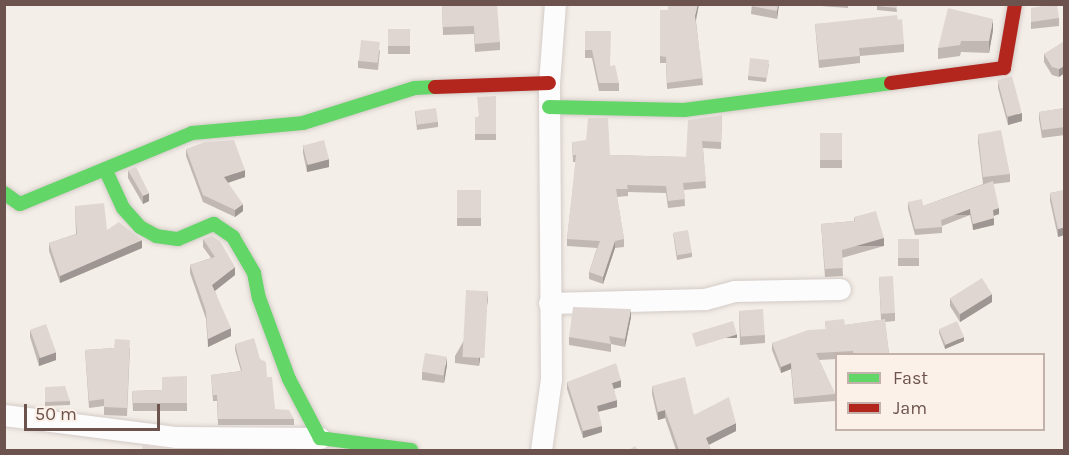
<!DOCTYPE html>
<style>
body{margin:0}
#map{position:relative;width:1069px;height:455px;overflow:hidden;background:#f4eee8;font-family:Karla,sans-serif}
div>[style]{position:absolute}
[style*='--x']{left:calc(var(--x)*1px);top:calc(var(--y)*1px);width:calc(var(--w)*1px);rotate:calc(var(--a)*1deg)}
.roads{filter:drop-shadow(0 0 2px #d3cbc7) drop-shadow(0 0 2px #d3cbc7)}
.street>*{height:21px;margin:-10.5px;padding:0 10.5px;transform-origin:10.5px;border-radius:10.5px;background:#fdfcfc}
.fast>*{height:14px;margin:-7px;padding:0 7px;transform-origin:7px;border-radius:7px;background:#63d668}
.jam>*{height:14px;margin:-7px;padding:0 7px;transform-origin:7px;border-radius:7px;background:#b3261e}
.wall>*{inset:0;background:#c1b8b4;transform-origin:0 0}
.shaded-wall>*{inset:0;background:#9d9692;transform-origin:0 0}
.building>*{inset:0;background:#e0d6d1;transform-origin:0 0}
span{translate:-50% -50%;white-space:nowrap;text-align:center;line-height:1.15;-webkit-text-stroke:6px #fcf1e9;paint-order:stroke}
.frame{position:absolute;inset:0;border:6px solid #6d534d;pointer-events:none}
.legend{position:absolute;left:835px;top:353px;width:210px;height:78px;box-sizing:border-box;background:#fcf1e9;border:2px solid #c3b2ab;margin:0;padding:8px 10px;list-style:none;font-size:18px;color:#6d534d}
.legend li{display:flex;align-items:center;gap:12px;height:30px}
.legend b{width:30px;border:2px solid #c3b2ab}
.scale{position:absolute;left:24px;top:404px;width:136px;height:27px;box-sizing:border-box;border:3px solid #6d534d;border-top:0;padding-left:8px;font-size:18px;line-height:21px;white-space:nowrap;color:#6d534d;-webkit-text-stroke:4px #fcf1e9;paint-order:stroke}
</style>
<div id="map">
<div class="roads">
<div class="street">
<div style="--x:549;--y:303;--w:156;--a:-1.5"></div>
<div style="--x:705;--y:299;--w:31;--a:-15"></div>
<div style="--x:735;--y:291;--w:105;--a:-1.1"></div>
<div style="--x:4;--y:415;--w:172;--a:7.3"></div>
<div style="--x:175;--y:437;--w:145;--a:0.4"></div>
<div style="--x:541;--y:450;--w:72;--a:-82"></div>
<div style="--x:551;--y:379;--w:296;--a:-90.4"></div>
<div style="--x:549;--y:83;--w:79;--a:-85.7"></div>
</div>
<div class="fast">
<div style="--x:549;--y:107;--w:135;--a:1.3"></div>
<div style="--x:684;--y:110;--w:209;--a:-7.4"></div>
<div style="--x:106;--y:171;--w:41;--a:65.3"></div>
<div style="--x:123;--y:208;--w:25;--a:48"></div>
<div style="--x:140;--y:227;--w:18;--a:29"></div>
<div style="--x:156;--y:236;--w:22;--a:8"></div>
<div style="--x:178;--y:239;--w:39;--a:-23"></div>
<div style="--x:214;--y:224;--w:23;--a:34"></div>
<div style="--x:233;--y:237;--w:42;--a:59.7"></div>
<div style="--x:254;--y:273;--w:25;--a:79"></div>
<div style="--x:259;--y:298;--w:86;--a:69.7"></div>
<div style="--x:289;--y:379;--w:67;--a:62.3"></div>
<div style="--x:320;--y:438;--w:92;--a:7.5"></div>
<div style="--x:4;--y:193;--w:19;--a:35"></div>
<div style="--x:20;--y:204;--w:186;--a:-22.4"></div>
<div style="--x:192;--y:133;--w:111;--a:-5.1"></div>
<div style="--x:303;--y:123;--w:117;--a:-17.4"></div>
<div style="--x:415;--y:88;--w:20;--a:-3"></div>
</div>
<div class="jam">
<div style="--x:891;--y:83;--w:114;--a:-7.6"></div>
<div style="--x:1004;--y:68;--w:65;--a:-80.2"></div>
<div style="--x:435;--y:87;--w:114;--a:-2"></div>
</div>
</div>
<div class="wall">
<div style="clip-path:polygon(442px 4px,500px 42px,500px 50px,475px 52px,474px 34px,443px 35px)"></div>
<div style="clip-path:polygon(669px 4px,699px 4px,696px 21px,703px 85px,667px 89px,666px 63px,660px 63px,660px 10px,668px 10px)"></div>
<div style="clip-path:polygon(752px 4px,779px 4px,777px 19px,751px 14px)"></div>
<div style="clip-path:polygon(793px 4px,848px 4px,848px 8px)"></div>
<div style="clip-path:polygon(877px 4px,896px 4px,897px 12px,877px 10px)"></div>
<div style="clip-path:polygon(1031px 8px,1059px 18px,1059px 26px,1031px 29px)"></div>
<div style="clip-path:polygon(898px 20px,904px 44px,904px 52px,860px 56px,860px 63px,819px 68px,815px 24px)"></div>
<div style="left:388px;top:29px;width:22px;height:25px"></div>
<div style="clip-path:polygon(993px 30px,989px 53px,961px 52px,960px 56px,938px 59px,938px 48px)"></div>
<div style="clip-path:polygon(585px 31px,610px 66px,619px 83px,619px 91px,599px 91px,592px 58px,585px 58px)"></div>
<div style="clip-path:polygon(1065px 42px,1059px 77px,1052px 75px,1044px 62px,1044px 54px)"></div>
<div style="clip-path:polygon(380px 50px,378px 70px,358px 68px,358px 61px)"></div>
<div style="clip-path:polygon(769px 64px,766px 82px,748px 80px,748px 76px)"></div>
<div style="clip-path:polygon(998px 80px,1022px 121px,1008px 125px,998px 88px)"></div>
<div style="clip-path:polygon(496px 96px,496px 140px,475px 140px,475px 117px,478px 117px)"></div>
<div style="clip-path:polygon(1065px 108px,1065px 135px,1042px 138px,1039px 119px,1039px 112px)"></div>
<div style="clip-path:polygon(415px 111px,438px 122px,438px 127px,417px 130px)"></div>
<div style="clip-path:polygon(722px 115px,721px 149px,703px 148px,706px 188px,684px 190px,685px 206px,668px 208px,666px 193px,628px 192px,628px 196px,617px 197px,624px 239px,624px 247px,615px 248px,603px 284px,589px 279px,589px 272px,597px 248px,567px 246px,567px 239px,576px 162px,573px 162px,572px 142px,610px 155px,686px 157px)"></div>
<div style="left:820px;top:133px;width:22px;height:35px"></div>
<div style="clip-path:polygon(978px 134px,1010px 174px,1010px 182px,993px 184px,999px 214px,994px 216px,994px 225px,973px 230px,970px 215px,942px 226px,942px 233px,915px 235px,908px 209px,908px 202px,923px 206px,983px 184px,978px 142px)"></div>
<div style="clip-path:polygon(303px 145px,329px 167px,307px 172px,303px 153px)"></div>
<div style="clip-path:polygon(186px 149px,245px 177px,228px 183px,243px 211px,235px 217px,203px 202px,186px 156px)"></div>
<div style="clip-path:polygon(128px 170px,149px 201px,143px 204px,128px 178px)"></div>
<div style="left:481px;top:190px;width:36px;height:24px;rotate:90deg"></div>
<div style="clip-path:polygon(1065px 190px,1058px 237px,1050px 201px,1050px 193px)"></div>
<div style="clip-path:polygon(75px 206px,107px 230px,142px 248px,60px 283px,49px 251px,49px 243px,76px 234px)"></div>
<div style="clip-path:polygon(854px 217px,884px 246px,842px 258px,843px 276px,825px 277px,821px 224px,854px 221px)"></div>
<div style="clip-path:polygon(673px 233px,692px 253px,692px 257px,677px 260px)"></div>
<div style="clip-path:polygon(203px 239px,235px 275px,215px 291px,231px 336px,208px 347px,206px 319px,190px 273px,190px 265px,211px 258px,203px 247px)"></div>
<div style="left:919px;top:239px;width:27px;height:21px;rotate:90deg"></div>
<div style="clip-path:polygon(879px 277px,895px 313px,895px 321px,885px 322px,889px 354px,837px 354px,837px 359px,819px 360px,835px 394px,835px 401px,794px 404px,791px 369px,781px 373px,772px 350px,772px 343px,826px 329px,825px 321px,845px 325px,881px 320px)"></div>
<div style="clip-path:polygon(488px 298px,479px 366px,455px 363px,455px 356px)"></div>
<div style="clip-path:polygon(950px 298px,992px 302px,960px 322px,950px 306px)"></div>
<div style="clip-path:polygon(739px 311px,765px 335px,765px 343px,740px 345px)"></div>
<div style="clip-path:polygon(631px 317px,625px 347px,611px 344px,611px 352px,569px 345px,569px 337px)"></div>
<div style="clip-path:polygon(939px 329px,964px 341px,945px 349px,939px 333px)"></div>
<div style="clip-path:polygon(30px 330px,56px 360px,39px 366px,30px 337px)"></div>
<div style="clip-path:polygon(235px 344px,260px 359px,267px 377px,275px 409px,294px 419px,294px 425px,218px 425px,217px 401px,213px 401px,211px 375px,241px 371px,235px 350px)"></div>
<div style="clip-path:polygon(114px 348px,130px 348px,127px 416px,104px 415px,104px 406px,89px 408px,85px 350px)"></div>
<div style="clip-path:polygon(447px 365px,444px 383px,422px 380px,422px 372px)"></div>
<div style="clip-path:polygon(187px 376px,187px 411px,133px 411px,132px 391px,162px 390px)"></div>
<div style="clip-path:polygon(567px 382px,621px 387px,614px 389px,617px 407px,598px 412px,602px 432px,583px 438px,567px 389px)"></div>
<div style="clip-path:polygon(652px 386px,694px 415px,736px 431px,709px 445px,711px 450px,676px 450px,665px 418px,658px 420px,652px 394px)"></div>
<div style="clip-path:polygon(45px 387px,70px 401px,70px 405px,45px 406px)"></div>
</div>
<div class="shaded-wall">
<div style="clip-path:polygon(698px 4px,699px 4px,695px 23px,695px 16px)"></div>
<div style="clip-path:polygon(778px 4px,779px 4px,777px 19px,777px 11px)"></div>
<div style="clip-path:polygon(993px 19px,993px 30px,989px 53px,989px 41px)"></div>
<div style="clip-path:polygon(1065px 65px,1065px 73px,1059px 77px,1059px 69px)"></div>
<div style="clip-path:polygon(1022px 113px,1022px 121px,1008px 125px,1008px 117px)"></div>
<div style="clip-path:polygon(329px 159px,329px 167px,307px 172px,307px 164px)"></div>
<div style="clip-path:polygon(245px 170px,245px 177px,224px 184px,224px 177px)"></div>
<div style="clip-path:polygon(149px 193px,149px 201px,143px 204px,143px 196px)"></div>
<div style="clip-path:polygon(243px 204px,243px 211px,235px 217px,235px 210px)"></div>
<div style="clip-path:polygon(999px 208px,999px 214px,993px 216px,993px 210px)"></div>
<div style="left:970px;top:209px;width:6px;height:31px;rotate:90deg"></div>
<div style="clip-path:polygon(994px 218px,994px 225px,973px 230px,973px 224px)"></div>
<div style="clip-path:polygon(1065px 227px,1065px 235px,1058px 237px,1058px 229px)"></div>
<div style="left:884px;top:238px;width:8px;height:44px;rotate:90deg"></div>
<div style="clip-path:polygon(142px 240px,142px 248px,60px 283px,60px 276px)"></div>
<div style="clip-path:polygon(615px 241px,615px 248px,603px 284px,603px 277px)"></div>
<div style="clip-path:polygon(235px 267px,235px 275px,212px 293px,212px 285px)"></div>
<div style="clip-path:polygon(488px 291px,488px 298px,479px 366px,479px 359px)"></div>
<div style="clip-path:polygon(992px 294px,992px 302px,960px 322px,960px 314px)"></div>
<div style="clip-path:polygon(631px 309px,631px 317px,625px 347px,625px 339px)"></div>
<div style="clip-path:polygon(231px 328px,231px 336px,208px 347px,208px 339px)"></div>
<div style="left:737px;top:334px;width:4px;height:44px;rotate:90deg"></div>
<div style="clip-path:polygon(964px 337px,964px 341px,945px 349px,945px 345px)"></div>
<div style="clip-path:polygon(56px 352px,56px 360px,39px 366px,39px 358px)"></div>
<div style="clip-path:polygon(447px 357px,447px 365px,444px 383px,444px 376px)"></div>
<div style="clip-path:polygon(791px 363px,791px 369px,781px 373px,781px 367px)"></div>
<div style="clip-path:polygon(621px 380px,621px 387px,612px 389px,612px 383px)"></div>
<div style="clip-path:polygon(617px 400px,617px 407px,597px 412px,597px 406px)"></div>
<div style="clip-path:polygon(665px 410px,665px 418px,658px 420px,658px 412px)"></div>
<div style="clip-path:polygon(736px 423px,736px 431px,706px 446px,706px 438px)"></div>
<div style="clip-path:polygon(602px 426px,602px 432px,583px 438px,583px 431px)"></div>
</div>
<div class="building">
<div style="clip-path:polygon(442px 4px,497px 4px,500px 42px,475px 44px,474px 26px,443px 27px)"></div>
<div style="clip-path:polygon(669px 4px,698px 4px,695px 16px,703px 78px,667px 83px,666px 57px,660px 56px,660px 10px,668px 10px)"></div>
<div style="clip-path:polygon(752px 4px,778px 4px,777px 11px,751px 6px)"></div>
<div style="clip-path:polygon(877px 4px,896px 4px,897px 8px,877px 6px)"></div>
<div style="clip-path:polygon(1053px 4px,1057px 4px,1059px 18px,1031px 22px,1031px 8px)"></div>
<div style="clip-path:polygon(948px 8px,993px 19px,989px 41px,961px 41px,960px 45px,938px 48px)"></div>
<div style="clip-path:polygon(897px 15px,898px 20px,902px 19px,904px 44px,859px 48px,860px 56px,819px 60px,815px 24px)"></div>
<div style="left:388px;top:29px;width:22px;height:17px"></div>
<div style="clip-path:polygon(585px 31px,611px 31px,610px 66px,615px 65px,619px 83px,599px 83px,592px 50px,585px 50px)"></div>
<div style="left:361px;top:40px;width:19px;height:21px;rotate:6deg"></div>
<div style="clip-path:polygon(1064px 41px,1065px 65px,1059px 69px,1052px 67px,1044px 54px)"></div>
<div style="left:750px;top:58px;width:19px;height:18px;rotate:6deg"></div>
<div style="left:1012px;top:76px;width:38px;height:15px;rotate:75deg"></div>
<div style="clip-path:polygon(496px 96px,496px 134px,475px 134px,475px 117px,479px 117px,477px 97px)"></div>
<div style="left:436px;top:108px;width:14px;height:21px;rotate:82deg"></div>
<div style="clip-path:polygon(1065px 108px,1065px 127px,1042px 130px,1039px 112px)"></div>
<div style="clip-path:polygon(722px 115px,721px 142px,702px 141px,706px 181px,683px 183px,685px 199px,668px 201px,666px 186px,627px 185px,628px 189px,616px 189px,624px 239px,615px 241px,603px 277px,589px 272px,600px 241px,567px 239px,576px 155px,573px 155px,572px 142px,586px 140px,588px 118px,608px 118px,610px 155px,686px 157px,688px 120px)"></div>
<div style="clip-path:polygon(1001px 130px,1010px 174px,983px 177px,978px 134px)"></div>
<div style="left:820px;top:133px;width:22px;height:27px"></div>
<div style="clip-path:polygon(234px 140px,245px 170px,224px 177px,243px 204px,235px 210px,203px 195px,186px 149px,205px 142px)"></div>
<div style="left:324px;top:140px;width:20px;height:22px;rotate:75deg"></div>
<div style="clip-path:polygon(136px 167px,149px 193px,143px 196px,128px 170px)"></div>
<div style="clip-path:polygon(993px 181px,999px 208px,993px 210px,994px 218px,973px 224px,970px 209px,941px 220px,942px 227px,915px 229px,908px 202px,922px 199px,923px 206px)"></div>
<div style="left:481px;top:190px;width:28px;height:24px;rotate:90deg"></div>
<div style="clip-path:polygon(1065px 190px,1065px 227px,1058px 229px,1050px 193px)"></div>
<div style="clip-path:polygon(104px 203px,107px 230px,119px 222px,142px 240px,60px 276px,49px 243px,77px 234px,75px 206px)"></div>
<div style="clip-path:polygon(876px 211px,884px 238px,842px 250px,843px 268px,825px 269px,821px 224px,855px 221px,854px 217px)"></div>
<div style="left:688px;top:230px;width:23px;height:15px;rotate:80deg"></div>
<div style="clip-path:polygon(212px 236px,220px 241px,235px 267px,212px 285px,231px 328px,208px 339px,206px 311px,190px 265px,215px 257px,203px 239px)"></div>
<div style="left:919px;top:239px;width:19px;height:21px;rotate:90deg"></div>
<div style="left:893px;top:276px;width:37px;height:14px;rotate:87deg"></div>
<div style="left:982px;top:278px;width:19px;height:38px;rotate:58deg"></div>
<div style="left:466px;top:290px;width:22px;height:67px;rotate:3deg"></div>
<div style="clip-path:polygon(573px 307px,631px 309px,625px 339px,609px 336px,611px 344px,569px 337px)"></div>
<div style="left:763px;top:309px;width:26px;height:24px;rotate:86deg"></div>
<div style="clip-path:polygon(844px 319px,845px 325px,885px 319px,889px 354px,853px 354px,853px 351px,816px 353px,835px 394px,794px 398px,791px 363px,781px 367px,772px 343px,808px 330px,826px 329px,825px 321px)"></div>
<div style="left:733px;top:321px;width:14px;height:43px;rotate:73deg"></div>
<div style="left:957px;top:321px;width:17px;height:20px;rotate:66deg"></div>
<div style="left:46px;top:324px;width:30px;height:17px;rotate:70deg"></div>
<div style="clip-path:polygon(254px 338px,260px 359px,266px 362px,267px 377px,272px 377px,275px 409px,289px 410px,294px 419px,218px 419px,217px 395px,213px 395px,211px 375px,242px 371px,235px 344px)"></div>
<div style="clip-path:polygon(115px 339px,130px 340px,127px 408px,104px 407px,104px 399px,89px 401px,85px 350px,114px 348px)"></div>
<div style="left:425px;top:353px;width:22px;height:19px;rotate:10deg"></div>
<div style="clip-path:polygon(616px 363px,621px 380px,612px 383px,617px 400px,597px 406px,602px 426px,583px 431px,567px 382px)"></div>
<div style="clip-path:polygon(187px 376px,187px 403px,133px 403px,132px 391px,162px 390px,162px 377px)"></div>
<div style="clip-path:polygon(685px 377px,694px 415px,729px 397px,736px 423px,706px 438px,711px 450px,679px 450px,665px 410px,658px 412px,652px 386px)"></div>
<div style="clip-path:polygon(65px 386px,70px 401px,45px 402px,45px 387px)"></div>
<div style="clip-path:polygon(143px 444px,172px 448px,172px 450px,142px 450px)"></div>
<div style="clip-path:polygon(635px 446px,638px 450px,629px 450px)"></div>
</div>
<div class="frame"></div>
<ul class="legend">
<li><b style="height:8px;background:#63d668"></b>Fast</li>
<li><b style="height:8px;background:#b3261e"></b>Jam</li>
</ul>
<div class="scale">50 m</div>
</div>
